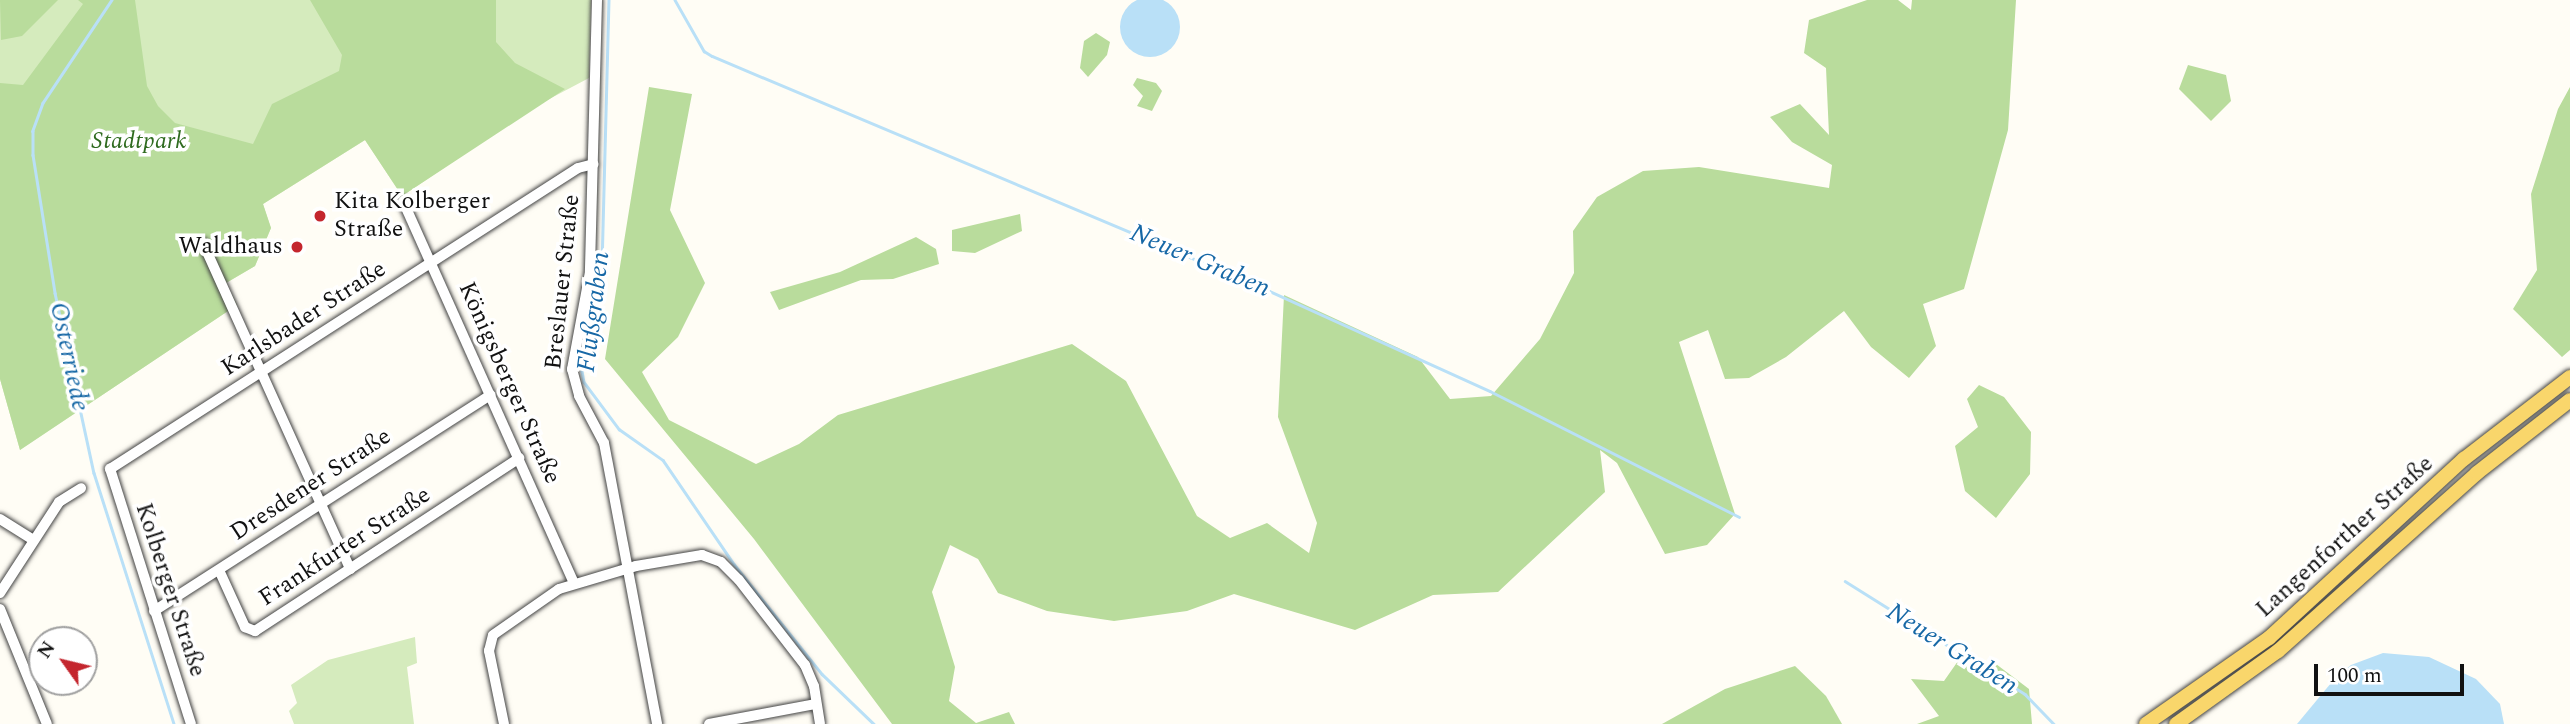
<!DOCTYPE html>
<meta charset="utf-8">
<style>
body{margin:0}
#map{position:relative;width:2570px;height:724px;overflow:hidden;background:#fffdf5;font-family:Spectral,serif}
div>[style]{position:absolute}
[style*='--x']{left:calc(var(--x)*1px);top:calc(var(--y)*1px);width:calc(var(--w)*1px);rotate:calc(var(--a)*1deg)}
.green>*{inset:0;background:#d5ebbd}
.forest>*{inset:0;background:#b9dc9c}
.water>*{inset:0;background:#b9e0f7}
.round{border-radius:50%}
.stream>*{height:2.5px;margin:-1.25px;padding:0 1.25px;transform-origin:1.25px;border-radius:1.25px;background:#b9e0f7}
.roads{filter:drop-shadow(0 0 2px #444) drop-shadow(0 0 2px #444)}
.minor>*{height:10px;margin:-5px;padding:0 5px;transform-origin:5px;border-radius:5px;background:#fff}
.major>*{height:14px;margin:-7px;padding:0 7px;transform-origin:7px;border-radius:7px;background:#f9d66b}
.dots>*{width:19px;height:19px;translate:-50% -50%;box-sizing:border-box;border:4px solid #fff;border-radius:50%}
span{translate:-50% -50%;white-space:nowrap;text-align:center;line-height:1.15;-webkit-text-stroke:7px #fff;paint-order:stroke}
.park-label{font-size:24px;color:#2f6b1f;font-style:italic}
.poi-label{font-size:24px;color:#111}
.left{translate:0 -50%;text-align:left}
.right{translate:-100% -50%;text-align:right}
.street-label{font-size:24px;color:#111}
.water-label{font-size:26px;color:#1768a6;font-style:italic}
.north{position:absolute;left:28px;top:626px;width:70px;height:70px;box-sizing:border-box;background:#fff;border:2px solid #a0a0a0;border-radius:50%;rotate:304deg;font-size:19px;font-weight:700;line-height:28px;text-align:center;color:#111}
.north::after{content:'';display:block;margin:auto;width:24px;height:32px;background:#c4262e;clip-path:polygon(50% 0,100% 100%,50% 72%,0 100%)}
.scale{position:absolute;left:2314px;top:664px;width:150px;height:32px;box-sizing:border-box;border:4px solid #111;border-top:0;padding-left:9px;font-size:21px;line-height:24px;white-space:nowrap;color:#111;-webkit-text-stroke:5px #fff;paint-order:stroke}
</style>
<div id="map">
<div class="green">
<div style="clip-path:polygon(0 0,591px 0,589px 78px,536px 106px,402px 196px,365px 140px,263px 204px,271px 228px,255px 266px,226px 283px,237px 305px,20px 450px,0 379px)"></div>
<div style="clip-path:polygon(415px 637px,417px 663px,407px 667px,414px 724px,294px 724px,289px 711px,297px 703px,291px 685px,328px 660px)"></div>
</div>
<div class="forest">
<div style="clip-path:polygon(0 0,58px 0,22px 36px,1px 40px)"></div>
<div style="clip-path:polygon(78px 0,135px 0,147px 86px,158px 106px,175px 123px,253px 144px,272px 104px,339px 71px,342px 55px,310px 0,496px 0,496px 42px,515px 63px,565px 89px,402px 196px,365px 140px,263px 204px,271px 228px,255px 266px,226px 283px,237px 305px,20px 450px,0 379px,0 83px,23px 85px,83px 4px)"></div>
<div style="clip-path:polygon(1867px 0,1898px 0,1911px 10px,1912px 0,2016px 0,2008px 130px,1964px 289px,1923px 304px,1936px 346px,1909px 378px,1871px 347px,1844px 311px,1786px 357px,1749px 378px,1725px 379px,1708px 330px,1679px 342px,1735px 514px,1707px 545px,1665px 554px,1617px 463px,1600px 450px,1605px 492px,1498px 592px,1433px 595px,1355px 630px,1234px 594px,1187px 611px,1114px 621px,1047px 611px,998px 593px,978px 559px,950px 545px,932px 592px,955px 667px,949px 701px,976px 723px,1009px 712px,1015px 724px,892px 724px,754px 539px,605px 359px,649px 87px,692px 94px,670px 210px,705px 283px,678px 337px,642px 372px,669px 420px,756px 464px,799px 444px,838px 415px,1072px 344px,1126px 381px,1197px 516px,1230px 538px,1267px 523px,1309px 553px,1317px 523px,1278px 417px,1284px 295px,1418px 357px,1450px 399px,1491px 396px,1540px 339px,1574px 273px,1573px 231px,1597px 197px,1643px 171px,1699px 167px,1829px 188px,1832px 165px,1792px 142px,1770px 117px,1800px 104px,1829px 135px,1826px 68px,1804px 53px,1809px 20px)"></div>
<div style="clip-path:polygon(1096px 33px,1110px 42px,1107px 55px,1088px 77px,1080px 68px,1084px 41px)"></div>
<div style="clip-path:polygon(2188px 65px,2226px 75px,2231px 101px,2211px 121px,2179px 89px)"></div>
<div style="clip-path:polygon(1137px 78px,1156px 83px,1162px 91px,1152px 111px,1137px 106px,1143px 96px,1133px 85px)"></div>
<div style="clip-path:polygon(2570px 87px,2570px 350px,2562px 357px,2513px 309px,2537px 270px,2531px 194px,2558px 109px)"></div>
<div style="clip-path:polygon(1020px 214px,1022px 231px,975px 253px,952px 251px,952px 230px)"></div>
<div style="clip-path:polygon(916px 237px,936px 249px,939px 264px,893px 279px,861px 280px,779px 310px,770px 292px,840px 272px)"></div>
<div style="clip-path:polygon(1979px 385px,2004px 397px,2031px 432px,2030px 474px,1996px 518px,1965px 491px,1955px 446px,1978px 427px,1967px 399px)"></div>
<div style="clip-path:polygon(1958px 661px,1996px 664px,2029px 689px,2032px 724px,1917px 724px,1939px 716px,1911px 679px,1944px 681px)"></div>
<div style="clip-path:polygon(1795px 666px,1826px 696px,1842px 724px,1662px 724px,1725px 689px)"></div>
</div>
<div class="water">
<div class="round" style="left:1120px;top:-3px;width:60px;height:60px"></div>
<div style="clip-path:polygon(2383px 653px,2429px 657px,2476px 679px,2500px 704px,2504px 724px,2297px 724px,2336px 677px,2351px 665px)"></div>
</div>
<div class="stream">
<div style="--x:112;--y:0;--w:124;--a:123.8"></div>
<div style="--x:43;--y:103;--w:30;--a:110"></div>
<div style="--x:33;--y:131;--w:24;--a:90"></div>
<div style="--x:33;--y:155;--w:140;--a:80.9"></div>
<div style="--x:55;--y:293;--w:184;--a:77.8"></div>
<div style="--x:94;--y:473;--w:263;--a:72.3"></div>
<div style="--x:609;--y:0;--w:263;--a:91.5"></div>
<div style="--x:602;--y:263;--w:110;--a:100.5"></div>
<div style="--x:582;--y:371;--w:11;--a:80"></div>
<div style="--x:584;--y:382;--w:59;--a:53.3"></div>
<div style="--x:619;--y:429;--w:54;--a:35.2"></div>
<div style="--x:663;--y:460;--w:126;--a:55.7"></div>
<div style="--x:734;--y:564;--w:141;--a:51.3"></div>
<div style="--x:822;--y:674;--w:72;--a:43.9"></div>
<div style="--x:675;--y:0;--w:59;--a:60.4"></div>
<div style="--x:704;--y:51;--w:9;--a:32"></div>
<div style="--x:712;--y:56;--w:598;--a:22.83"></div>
<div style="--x:1263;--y:288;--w:249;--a:24.4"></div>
<div style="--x:1490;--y:391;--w:279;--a:26.8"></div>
<div style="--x:1845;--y:581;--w:213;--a:32.1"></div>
<div style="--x:2025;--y:694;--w:42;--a:46"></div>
</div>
<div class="roads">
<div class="minor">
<div style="--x:597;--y:0;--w:272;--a:91.5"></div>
<div style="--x:590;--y:272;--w:99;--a:100.5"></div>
<div style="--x:572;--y:369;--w:28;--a:75"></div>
<div style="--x:579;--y:396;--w:53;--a:62"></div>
<div style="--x:604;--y:443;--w:286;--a:79.3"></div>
<div style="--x:403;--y:201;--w:419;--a:65.9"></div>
<div style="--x:203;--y:243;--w:358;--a:65.7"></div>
<div style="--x:0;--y:519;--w:39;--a:32"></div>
<div style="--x:219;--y:570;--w:63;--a:65.5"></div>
<div style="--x:245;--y:627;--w:11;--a:22"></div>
<div style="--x:255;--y:631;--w:316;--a:-33.2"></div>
<div style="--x:0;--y:593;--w:108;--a:-57"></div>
<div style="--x:59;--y:502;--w:26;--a:-32"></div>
<div style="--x:0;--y:609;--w:124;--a:67.8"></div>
<div style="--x:154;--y:611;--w:400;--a:-32.7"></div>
<div style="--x:191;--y:724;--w:268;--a:-107.6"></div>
<div style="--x:110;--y:469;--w:556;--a:-32.75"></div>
<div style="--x:578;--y:168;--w:16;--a:-14"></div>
<div style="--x:504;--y:724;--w:75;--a:-101.6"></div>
<div style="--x:489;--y:651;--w:16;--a:-76"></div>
<div style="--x:493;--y:635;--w:80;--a:-34.9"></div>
<div style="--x:559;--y:589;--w:80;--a:-16.6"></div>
<div style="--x:636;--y:566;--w:67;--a:-9.5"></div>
<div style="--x:702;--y:555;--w:20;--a:20"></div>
<div style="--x:721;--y:562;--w:25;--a:45"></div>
<div style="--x:739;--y:580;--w:108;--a:52.2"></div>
<div style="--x:805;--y:665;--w:23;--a:67"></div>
<div style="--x:814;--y:686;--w:38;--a:81"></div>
<div style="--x:709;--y:724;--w:109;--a:-10.6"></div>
</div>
<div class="major">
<div style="--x:2146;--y:724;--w:150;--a:-35"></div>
<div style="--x:2269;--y:638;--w:265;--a:-42.6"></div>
<div style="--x:2464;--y:459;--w:134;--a:-37.7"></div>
<div style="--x:2176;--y:724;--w:125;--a:-35.6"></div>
<div style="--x:2278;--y:651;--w:267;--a:-41.8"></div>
<div style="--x:2477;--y:473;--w:118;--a:-38.1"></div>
</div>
</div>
<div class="dots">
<div style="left:320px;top:216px;background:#c4262e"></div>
<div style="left:297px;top:247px;background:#c4262e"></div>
</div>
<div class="park-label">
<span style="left:139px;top:142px">Stadtpark</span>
</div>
<div class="poi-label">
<span class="left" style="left:334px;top:216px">Kita Kolberger<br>Straße</span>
<span class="right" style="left:283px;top:247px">Waldhaus</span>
</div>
<div class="street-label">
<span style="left:563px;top:282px;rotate:-84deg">Breslauer Straße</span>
<span style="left:304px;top:319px;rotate:-33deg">Karlsbader Straße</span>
<span style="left:509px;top:383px;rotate:66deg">Königsberger Straße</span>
<span style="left:311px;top:485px;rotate:-33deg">Dresdener Straße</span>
<span style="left:2345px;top:537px;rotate:-42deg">Langenforther Straße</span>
<span style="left:345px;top:547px;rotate:-33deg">Frankfurter Straße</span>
<span style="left:170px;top:590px;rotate:72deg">Kolberger Straße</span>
</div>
<div class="water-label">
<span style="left:1200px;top:261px;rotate:23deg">Neuer Graben</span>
<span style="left:594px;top:312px;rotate:-83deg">Flußgraben</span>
<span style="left:69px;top:357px;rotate:78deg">Osterriede</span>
<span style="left:1952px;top:649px;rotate:32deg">Neuer Graben</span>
</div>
<div class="north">N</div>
<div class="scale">100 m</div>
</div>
